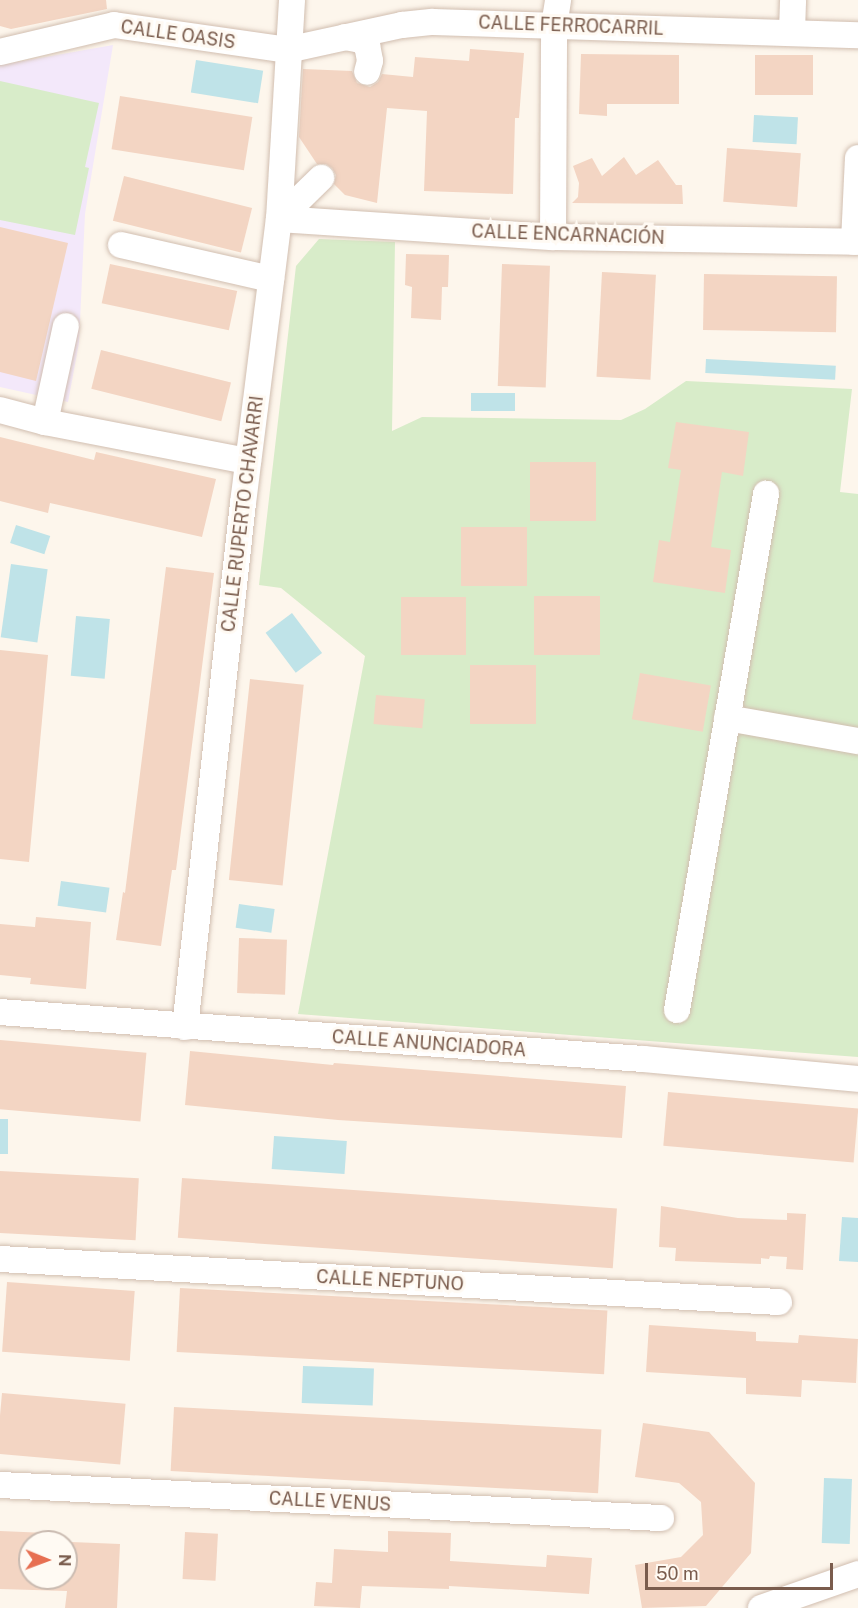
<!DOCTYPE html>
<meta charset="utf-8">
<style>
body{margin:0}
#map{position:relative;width:858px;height:1608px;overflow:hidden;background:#fdf6ec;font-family:"Public Sans",sans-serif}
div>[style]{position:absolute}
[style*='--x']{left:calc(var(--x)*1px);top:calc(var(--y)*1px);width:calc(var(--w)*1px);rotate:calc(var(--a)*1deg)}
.education>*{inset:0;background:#f3e8fa}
.green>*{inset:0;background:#d8ecc9}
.water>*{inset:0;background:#bfe3e8;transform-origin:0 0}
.building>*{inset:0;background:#f3d5c3;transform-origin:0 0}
.roads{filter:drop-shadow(0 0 2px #d1beb0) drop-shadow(0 0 2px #d1beb0)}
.minor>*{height:26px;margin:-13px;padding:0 13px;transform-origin:13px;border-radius:13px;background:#fff}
span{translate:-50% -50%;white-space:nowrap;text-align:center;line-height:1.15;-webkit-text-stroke:6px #fffaf3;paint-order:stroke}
.street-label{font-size:18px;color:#7a5c4d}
.north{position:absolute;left:18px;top:1530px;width:60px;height:60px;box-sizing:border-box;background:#fffaf3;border:2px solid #cabbb1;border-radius:50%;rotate:91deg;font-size:16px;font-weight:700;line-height:24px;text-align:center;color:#7a5c4d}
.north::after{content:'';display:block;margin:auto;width:21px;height:27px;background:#e76f51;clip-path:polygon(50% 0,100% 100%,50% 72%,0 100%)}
.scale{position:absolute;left:645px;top:1563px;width:188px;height:27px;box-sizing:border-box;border:3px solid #7a5c4d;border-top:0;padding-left:8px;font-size:18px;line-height:21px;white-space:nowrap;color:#7a5c4d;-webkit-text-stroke:4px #fffaf3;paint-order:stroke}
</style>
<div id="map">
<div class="education">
<div style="clip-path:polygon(113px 45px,85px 214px,79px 343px,68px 402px,0 387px,0 65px)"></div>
</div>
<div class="green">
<div style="clip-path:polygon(0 81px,99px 103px,85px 167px,89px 168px,75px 235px,0 220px)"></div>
<div style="clip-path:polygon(319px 239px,395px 242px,392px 431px,422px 417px,621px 420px,645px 409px,686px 381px,852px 389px,840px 492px,858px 494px,858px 1057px,298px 1014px,365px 656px,281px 588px,259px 585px,296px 266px)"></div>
</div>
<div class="water">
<div style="left:196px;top:60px;width:68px;height:33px;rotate:9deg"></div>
<div style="left:754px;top:115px;width:44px;height:27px;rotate:3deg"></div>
<div style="left:706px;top:359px;width:130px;height:14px;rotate:3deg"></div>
<div style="left:471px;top:393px;width:44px;height:18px"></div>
<div style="left:16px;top:525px;width:36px;height:19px;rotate:18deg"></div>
<div style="left:11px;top:564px;width:37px;height:74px;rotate:8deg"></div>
<div style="left:292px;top:613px;width:50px;height:33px;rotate:53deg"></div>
<div style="left:76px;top:616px;width:34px;height:60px;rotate:5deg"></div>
<div style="left:61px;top:881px;width:49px;height:25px;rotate:8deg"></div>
<div style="left:239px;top:904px;width:36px;height:24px;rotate:8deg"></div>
<div style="left:0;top:1119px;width:8px;height:35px"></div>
<div style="left:274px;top:1136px;width:73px;height:33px;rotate:4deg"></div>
<div style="clip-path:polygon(842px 1217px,858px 1218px,858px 1262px,839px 1261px)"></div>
<div style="left:303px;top:1366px;width:71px;height:37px;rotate:2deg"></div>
<div style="left:824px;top:1478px;width:28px;height:65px;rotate:2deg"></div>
</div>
<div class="building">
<div style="clip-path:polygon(0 0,106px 0,107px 9px,11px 29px,0 26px)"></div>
<div style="clip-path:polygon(470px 49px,524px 53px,519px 118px,515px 118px,513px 194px,424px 191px,427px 111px,387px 108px,377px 203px,345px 195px,334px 184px,336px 175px,332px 168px,326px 164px,317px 164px,299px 137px,303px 69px,352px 71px,357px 83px,370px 87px,378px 82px,382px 74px,413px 77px,415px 57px,469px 61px)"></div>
<div style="clip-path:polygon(581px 54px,679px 55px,679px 104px,607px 104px,607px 116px,579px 114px)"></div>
<div style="left:755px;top:55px;width:58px;height:40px"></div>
<div style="left:120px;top:96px;width:134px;height:54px;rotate:9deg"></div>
<div style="left:727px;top:148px;width:74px;height:54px;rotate:4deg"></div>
<div style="clip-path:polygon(624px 157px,636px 175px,658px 160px,676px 185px,682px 185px,683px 204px,572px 203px,578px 197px,579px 183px,573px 166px,592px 158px,602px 176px)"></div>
<div style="left:124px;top:176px;width:132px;height:46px;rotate:14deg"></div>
<div style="clip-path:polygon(0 227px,68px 243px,36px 381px,0 372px)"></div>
<div style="clip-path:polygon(406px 254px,449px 255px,448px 287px,442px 287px,441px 320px,411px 318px,412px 287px,405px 285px)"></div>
<div style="left:110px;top:264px;width:130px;height:40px;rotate:12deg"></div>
<div style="left:502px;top:264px;width:48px;height:122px;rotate:2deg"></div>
<div style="left:602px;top:272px;width:54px;height:105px;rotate:3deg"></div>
<div style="left:704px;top:274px;width:133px;height:56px;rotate:1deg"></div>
<div style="left:101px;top:350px;width:134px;height:40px;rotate:14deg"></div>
<div style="clip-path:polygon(676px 422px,749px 432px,743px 476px,722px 472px,711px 547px,731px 550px,725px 593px,653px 582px,659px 540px,670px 542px,681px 470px,668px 468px)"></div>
<div style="clip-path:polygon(0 437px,94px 460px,96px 452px,216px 479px,202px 537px,50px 503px,48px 513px,0 501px)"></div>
<div style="left:530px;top:462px;width:66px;height:59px"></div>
<div style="left:461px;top:527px;width:66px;height:59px"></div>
<div style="clip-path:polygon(166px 567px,214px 573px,176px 870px,172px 870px,161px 946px,116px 940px,123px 892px,125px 893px)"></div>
<div style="left:600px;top:596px;width:59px;height:66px;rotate:90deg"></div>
<div style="left:401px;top:597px;width:65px;height:58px"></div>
<div style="clip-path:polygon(0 650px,48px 655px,29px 862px,0 859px)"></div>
<div style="left:536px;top:665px;width:59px;height:66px;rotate:90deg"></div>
<div style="left:640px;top:673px;width:72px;height:47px;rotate:10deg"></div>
<div style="left:250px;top:679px;width:54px;height:202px;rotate:6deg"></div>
<div style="left:376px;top:695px;width:49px;height:29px;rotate:5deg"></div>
<div style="clip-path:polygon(36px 917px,91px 922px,86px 989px,30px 984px,31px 978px,0 975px,0 924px,35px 927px)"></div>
<div style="left:239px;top:938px;width:48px;height:55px;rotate:2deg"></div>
<div style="left:0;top:1040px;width:147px;height:69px;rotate:5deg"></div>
<div style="clip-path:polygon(190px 1051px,333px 1065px,334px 1063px,626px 1086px,622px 1138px,338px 1120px,185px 1105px)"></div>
<div style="left:668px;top:1092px;width:191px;height:54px;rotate:5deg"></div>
<div style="left:0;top:1171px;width:139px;height:62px;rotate:3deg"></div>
<div style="left:182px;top:1178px;width:436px;height:60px;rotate:4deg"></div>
<div style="clip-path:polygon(661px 1206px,738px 1218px,787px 1220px,787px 1213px,806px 1214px,803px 1270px,786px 1269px,787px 1257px,770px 1256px,769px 1259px,761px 1258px,761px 1264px,675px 1261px,676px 1248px,659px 1247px)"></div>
<div style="left:7px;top:1282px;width:128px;height:70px;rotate:4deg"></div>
<div style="left:180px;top:1288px;width:428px;height:64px;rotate:3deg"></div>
<div style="clip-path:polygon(649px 1325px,756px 1332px,756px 1341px,798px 1343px,799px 1335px,858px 1339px,856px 1383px,802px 1380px,801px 1397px,746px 1394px,746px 1378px,646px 1372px)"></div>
<div style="left:2px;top:1393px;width:124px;height:61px;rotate:5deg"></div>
<div style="left:174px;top:1407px;width:428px;height:64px;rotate:3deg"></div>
<div style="clip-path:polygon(643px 1423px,709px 1432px,755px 1483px,751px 1553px,706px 1606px,642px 1608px,635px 1565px,681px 1557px,703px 1535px,701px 1502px,679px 1483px,635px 1477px)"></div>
<div style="clip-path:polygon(evenodd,0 1531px,47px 1533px,47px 1541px,120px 1544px,117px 1608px,65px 1608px,67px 1591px,0 1589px,0 1531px,30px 1542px,66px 1542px,66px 1578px,30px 1578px,30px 1542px)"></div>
<div style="clip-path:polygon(388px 1531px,451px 1533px,450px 1561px,546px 1567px,547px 1555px,592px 1558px,589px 1594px,449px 1586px,449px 1589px,362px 1586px,360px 1608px,314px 1606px,316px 1582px,332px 1583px,334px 1549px,388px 1552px)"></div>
<div style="left:185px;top:1532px;width:33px;height:47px;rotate:3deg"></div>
</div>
<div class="roads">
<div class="minor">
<div style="--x:792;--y:31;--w:31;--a:-88"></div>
<div style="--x:345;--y:37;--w:15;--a:11"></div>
<div style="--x:360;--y:40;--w:9;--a:36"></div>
<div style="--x:367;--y:45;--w:16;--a:79"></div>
<div style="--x:370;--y:61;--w:11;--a:105"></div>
<div style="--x:0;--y:52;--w:117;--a:-13.3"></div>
<div style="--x:114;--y:25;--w:175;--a:8.2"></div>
<div style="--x:287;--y:50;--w:118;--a:-12.3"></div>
<div style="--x:402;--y:25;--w:31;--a:-6"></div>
<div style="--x:433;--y:22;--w:425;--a:1.8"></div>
<div style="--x:279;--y:219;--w:275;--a:3.8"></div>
<div style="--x:553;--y:237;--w:305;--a:0.9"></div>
<div style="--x:279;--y:219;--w:59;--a:-44.3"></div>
<div style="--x:553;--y:237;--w:211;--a:-89.7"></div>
<div style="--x:554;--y:26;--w:26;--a:-81"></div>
<div style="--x:854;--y:242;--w:84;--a:-87.3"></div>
<div style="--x:121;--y:245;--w:154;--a:12.8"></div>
<div style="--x:0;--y:410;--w:47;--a:14.9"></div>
<div style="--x:45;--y:422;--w:207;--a:10.9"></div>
<div style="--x:45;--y:422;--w:98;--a:-77.7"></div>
<div style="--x:727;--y:718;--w:133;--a:10"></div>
<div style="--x:677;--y:1010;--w:524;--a:-80.21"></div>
<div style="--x:0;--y:1012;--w:645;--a:4.18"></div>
<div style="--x:643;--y:1059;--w:216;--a:5.3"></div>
<div style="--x:185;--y:1027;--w:527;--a:-83.68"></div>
<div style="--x:243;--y:503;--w:286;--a:-82.8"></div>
<div style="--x:279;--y:219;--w:219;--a:-86.6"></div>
<div style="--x:0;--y:1259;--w:780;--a:3.16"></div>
<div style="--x:0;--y:1485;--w:662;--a:2.86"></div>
<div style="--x:761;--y:1608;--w:103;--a:-19.3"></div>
</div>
</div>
<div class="street-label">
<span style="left:571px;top:26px;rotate:2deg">CALLE FERROCARRIL</span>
<span style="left:178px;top:35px;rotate:8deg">CALLE OASIS</span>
<span style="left:568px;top:235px;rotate:2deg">CALLE ENCARNACIÓN</span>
<span style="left:243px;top:514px;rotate:-83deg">CALLE RUPERTO CHAVARRI</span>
<span style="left:429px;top:1044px;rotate:4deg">CALLE ANUNCIADORA</span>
<span style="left:390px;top:1281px;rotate:3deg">CALLE NEPTUNO</span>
<span style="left:330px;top:1502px;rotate:3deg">CALLE VENUS</span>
</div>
<div class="north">N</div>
<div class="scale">50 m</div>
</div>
